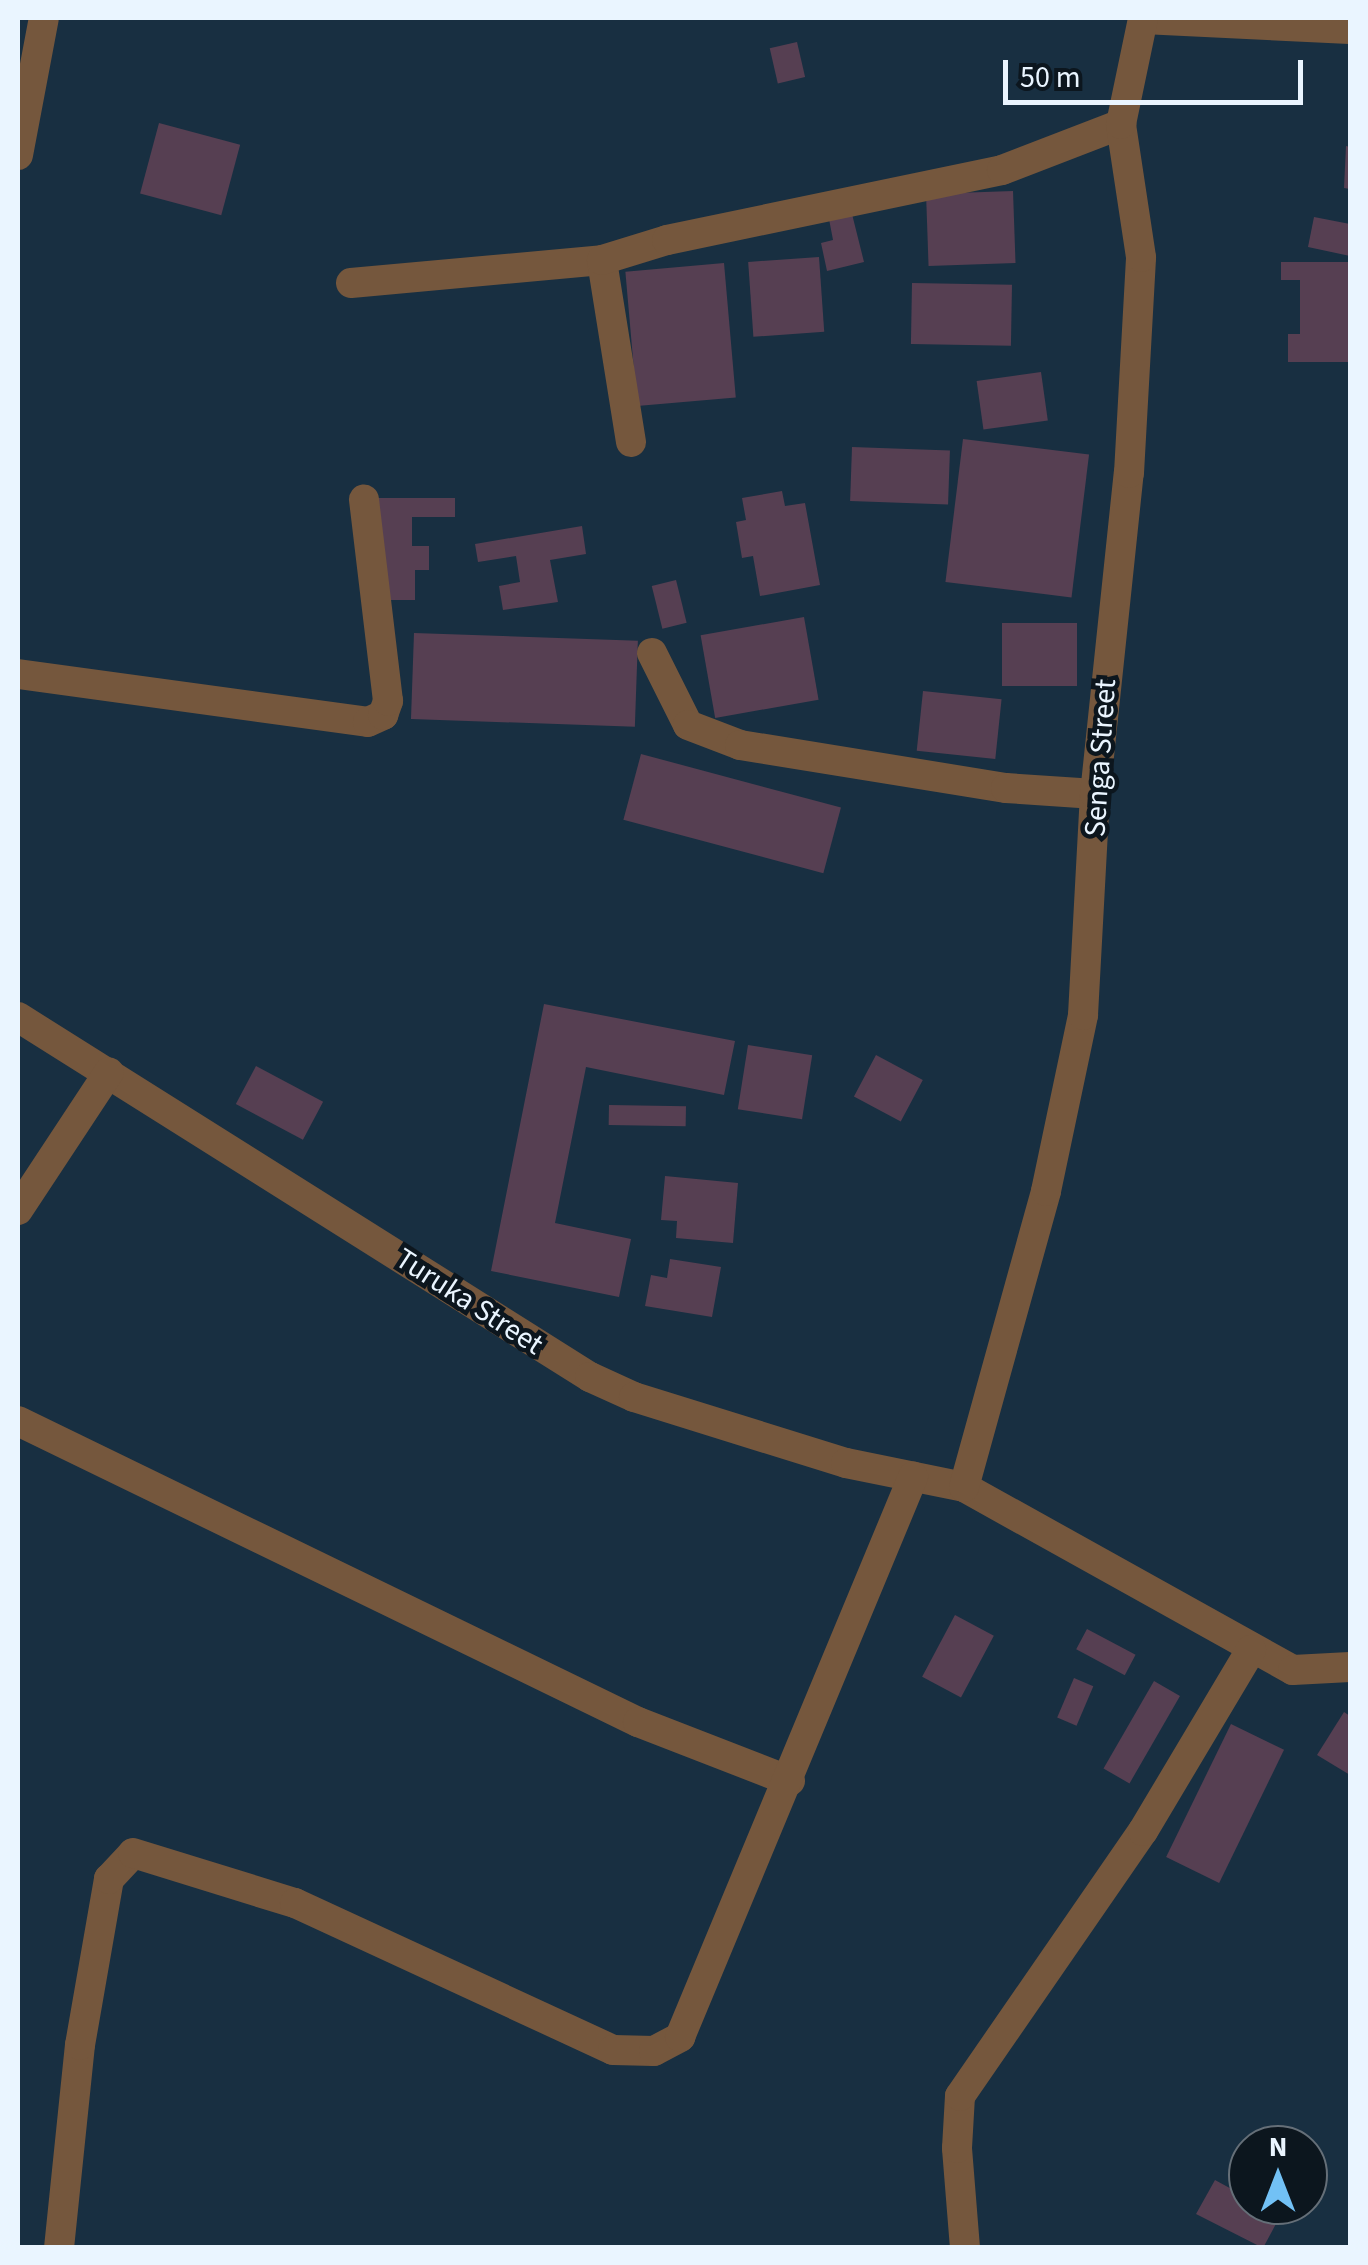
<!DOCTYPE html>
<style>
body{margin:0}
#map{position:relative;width:1368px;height:2265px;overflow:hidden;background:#182f41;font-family:"Source Sans 3",sans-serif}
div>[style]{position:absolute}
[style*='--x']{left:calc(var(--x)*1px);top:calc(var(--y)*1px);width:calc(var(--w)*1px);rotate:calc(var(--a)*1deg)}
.building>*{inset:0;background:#563f52;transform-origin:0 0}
.minor>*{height:30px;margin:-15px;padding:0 15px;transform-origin:15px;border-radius:15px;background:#75573d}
span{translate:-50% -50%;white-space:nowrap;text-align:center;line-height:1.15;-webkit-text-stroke:9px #0c161e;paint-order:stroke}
.street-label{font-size:30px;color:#eaf5ff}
.frame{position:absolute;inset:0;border:20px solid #eaf5ff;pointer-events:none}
.north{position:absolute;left:1228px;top:2125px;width:100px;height:100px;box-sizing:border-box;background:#0c161e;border:2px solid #656f78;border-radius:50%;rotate:0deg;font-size:28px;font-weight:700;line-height:40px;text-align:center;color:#eaf5ff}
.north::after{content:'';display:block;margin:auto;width:35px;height:45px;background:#72c1f5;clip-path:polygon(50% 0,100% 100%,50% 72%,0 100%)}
.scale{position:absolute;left:1003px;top:60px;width:300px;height:45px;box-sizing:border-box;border:5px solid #eaf5ff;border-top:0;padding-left:12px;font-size:30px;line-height:35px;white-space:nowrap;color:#eaf5ff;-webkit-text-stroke:8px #0c161e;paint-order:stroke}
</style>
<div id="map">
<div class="building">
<div style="left:797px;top:42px;width:36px;height:28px;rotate:77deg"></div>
<div style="left:159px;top:123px;width:84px;height:73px;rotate:15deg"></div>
<div style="clip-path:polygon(1346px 146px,1350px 147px,1350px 189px,1344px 188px)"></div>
<div style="left:1013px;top:191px;width:72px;height:87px;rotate:88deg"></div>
<div style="clip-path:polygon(852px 214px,864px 262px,827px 271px,821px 243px,833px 240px,829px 219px)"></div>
<div style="clip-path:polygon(1314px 217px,1350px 224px,1350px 256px,1308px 247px)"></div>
<div style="left:819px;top:257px;width:75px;height:71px;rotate:86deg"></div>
<div style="clip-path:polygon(1281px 262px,1350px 262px,1350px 362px,1288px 362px,1288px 334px,1300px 334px,1300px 280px,1281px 280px)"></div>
<div style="left:724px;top:263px;width:135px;height:99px;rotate:85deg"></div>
<div style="left:912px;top:283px;width:100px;height:61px;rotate:1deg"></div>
<div style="left:1041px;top:372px;width:49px;height:65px;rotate:82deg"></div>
<div style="left:963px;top:439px;width:127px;height:144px;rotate:7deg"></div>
<div style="left:852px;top:447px;width:98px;height:54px;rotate:2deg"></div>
<div style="clip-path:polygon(782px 491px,785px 506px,805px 503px,820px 585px,760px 596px,753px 556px,742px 558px,736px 522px,746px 520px,742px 498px)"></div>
<div style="clip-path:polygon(374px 498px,455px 498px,455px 517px,412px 517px,412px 546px,429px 546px,429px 570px,415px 570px,415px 600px,384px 600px)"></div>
<div style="clip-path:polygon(582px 526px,586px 554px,550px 560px,558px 602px,503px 610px,499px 586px,520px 582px,516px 556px,478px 562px,475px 544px)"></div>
<div style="left:676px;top:580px;width:44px;height:25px;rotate:76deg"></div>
<div style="left:804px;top:617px;width:84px;height:105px;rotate:80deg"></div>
<div style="left:1002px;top:623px;width:75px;height:63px"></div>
<div style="left:414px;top:633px;width:224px;height:86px;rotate:2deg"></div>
<div style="left:923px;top:691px;width:79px;height:60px;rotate:6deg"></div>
<div style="left:641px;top:754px;width:207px;height:68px;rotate:15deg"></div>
<div style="clip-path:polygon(544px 1004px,735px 1041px,724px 1095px,586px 1067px,555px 1223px,631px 1239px,619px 1297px,491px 1271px)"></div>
<div style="left:748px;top:1045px;width:65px;height:65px;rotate:9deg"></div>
<div style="left:876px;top:1055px;width:53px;height:47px;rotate:28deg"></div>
<div style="left:256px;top:1066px;width:76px;height:43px;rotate:28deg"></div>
<div style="left:609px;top:1105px;width:77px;height:20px;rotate:1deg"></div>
<div style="clip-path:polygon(665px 1176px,738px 1183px,733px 1243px,676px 1238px,677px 1221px,661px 1220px)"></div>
<div style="clip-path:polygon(670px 1259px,721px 1267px,712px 1317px,645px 1306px,651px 1275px,667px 1278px)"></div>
<div style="left:955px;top:1615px;width:44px;height:70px;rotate:28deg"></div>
<div style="left:1087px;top:1629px;width:55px;height:23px;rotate:28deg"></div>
<div style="left:1074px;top:1678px;width:21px;height:43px;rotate:23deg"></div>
<div style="left:1154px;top:1681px;width:30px;height:101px;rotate:30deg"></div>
<div style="clip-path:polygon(1344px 1712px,1350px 1716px,1350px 1775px,1317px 1755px)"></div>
<div style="left:1231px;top:1724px;width:59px;height:148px;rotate:26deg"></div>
<div style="clip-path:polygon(1215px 2180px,1248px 2198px,1248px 2205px,1286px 2205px,1263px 2248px,1196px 2214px)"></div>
</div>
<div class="minor">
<div style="--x:1143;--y:19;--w:207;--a:2.8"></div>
<div style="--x:18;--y:155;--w:139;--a:-79.3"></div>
<div style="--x:351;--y:283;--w:252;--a:-5.2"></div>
<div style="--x:631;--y:442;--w:184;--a:-99.1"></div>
<div style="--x:602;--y:260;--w:68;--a:-17.1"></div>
<div style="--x:667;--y:240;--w:342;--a:-11.8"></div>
<div style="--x:1002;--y:170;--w:128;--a:-21.1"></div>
<div style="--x:652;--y:653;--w:80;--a:63.4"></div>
<div style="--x:688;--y:725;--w:56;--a:21"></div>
<div style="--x:740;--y:745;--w:269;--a:9.2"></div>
<div style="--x:1006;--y:788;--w:89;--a:3.9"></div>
<div style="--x:18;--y:674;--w:353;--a:7.8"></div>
<div style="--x:368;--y:722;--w:17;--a:-25"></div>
<div style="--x:383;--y:715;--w:15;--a:-70"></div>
<div style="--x:388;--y:701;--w:203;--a:-96.8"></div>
<div style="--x:18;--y:1017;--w:676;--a:32.19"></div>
<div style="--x:590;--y:1377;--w:48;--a:24.4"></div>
<div style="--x:634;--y:1397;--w:222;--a:17.3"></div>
<div style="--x:846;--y:1463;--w:120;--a:11.5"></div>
<div style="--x:964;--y:1487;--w:376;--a:29.1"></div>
<div style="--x:1293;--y:1670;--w:57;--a:-3"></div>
<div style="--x:18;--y:1210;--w:165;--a:-56.6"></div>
<div style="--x:18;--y:1421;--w:689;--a:25.9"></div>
<div style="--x:638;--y:1722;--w:163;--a:21.2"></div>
<div style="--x:964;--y:1487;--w:307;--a:-74.5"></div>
<div style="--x:1046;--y:1191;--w:180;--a:-78.1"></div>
<div style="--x:1083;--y:1015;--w:221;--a:-86.9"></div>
<div style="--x:1095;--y:794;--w:323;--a:-84"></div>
<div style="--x:1129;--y:473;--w:216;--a:-86.8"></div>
<div style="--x:1141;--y:257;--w:134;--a:-98.6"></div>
<div style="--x:1121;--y:124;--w:107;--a:-78.2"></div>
<div style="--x:59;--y:2248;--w:204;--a:-84.1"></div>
<div style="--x:80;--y:2045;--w:169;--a:-80.1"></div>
<div style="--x:109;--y:1879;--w:35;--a:-47"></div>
<div style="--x:133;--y:1853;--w:170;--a:17.2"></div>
<div style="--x:295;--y:1903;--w:350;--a:24.8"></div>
<div style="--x:613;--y:2050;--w:41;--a:1.4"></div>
<div style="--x:654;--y:2051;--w:30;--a:-28"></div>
<div style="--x:680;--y:2037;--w:607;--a:-67.41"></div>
<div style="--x:965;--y:2248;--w:100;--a:-94.6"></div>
<div style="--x:957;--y:2148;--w:52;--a:-86.7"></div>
<div style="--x:960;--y:2096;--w:322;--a:-55.4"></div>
<div style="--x:1143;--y:1831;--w:211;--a:-59.2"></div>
</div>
<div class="street-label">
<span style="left:1101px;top:758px;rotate:-86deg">Senga Street</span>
<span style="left:469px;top:1302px;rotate:33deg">Turuka Street</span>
</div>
<div class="frame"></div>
<div class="north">N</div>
<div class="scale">50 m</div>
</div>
